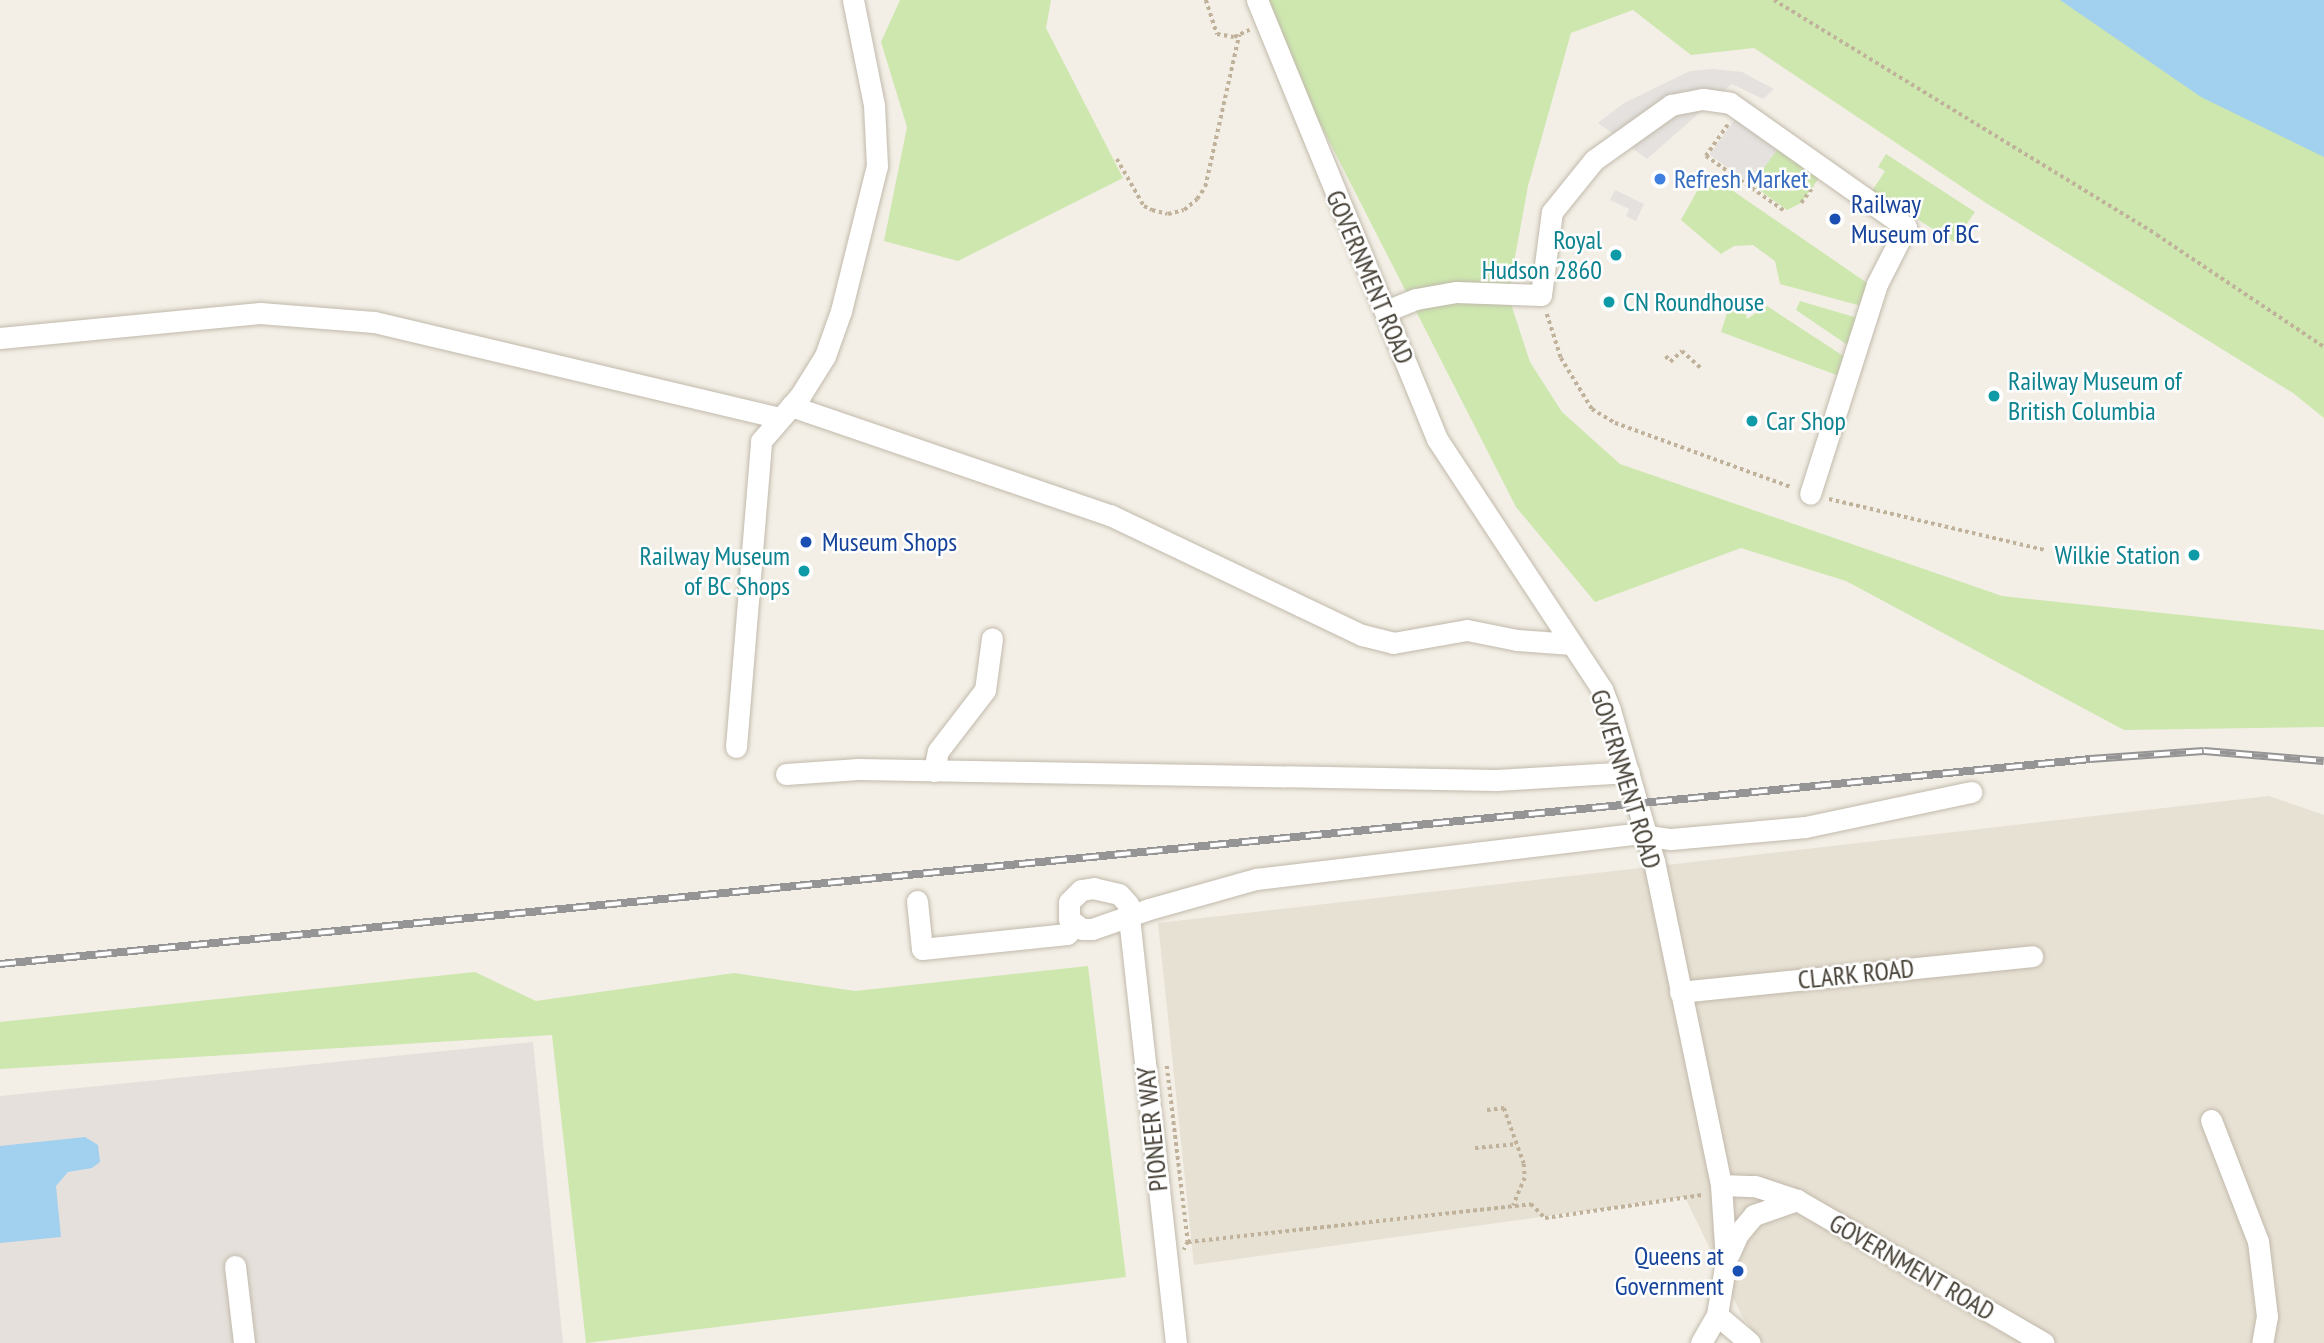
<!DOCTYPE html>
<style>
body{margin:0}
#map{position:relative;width:2324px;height:1343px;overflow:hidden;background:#f3efe6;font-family:"PT Sans Narrow",sans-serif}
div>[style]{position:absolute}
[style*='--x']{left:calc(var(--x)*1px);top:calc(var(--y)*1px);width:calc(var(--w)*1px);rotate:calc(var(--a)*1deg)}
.residential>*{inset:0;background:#e7e1d4}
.industrial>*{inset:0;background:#e5e0db}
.green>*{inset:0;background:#cde7af}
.parking>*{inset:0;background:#e4e1de;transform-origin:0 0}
.water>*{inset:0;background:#a2d0ef}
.path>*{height:3.5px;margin-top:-1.75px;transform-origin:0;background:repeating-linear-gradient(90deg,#c0b29a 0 3.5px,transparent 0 7px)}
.roads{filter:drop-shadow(0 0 2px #c1b9ab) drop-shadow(0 0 2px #c1b9ab)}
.minor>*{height:21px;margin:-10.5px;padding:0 10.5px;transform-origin:10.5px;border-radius:10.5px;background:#fff}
.rail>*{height:8px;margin-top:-4px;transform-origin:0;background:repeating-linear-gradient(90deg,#fff 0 16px,#959595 0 32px);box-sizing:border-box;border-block:2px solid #959595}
.dots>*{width:19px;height:19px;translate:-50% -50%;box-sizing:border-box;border:4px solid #fff;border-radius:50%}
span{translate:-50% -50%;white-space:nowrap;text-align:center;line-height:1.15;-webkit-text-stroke:5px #fff;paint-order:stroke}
.shop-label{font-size:26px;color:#366cbe}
.left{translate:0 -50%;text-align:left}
.transit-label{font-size:26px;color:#164399}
.right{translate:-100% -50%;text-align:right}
.culture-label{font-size:26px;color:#0d838f}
.street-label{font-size:26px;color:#453f35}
</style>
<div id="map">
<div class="residential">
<div style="clip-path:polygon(2269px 796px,2324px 815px,2324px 1343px,1763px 1343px,1743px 1318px,1685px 1197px,1194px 1265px,1158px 923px)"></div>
</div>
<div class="industrial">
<div style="clip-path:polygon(533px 1042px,563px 1343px,0 1343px,0 1096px)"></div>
</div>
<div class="green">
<div style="clip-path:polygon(900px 0,1051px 0,1046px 28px,1123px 178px,958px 261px,884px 241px,907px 127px,881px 42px)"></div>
<div style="clip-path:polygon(1257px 0,2324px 0,2324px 418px,2293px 393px,1986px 203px,1754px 48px,1691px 55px,1633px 10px,1571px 33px,1528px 186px,1508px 295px,1530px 362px,1562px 412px,1620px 464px,2002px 596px,2324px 630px,2324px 727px,2124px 730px,1846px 581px,1741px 548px,1595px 602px,1516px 507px)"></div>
<div style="clip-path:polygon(1778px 148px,1819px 178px,1801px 203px,1787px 210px,1751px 184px)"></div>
<div style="clip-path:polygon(1886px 154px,1975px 212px,1954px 242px,1872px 191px,1885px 171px,1878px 167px)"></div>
<div style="clip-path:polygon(1707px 173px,1870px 285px,1865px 307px,1780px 284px,1775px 261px,1753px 245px,1734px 246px,1721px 254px,1681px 220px)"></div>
<div style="clip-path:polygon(1800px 301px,1861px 319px,1852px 348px,1796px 310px)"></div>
<div style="clip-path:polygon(1767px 306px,1848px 359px,1842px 377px,1721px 332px,1728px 310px,1746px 314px,1747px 319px)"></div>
<div style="clip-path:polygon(1088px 966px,1126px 1277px,586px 1343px,552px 1035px,0 1069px,0 1022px,475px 972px,536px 1001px,734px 973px,855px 991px)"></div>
</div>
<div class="parking">
<div style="clip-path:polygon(1713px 69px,1742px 72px,1774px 89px,1763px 99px,1732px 84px,1647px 159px,1598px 123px,1624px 103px,1690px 71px)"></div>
<div style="left:1736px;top:118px;width:52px;height:45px;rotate:36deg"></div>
<div style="clip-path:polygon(1615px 190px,1644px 204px,1636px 221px,1626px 216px,1629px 209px,1610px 200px)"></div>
</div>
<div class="water">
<div style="clip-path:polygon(2060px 0,2324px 0,2324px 157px,2201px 97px)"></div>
<div style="clip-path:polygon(85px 1137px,98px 1145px,100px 1162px,92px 1168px,68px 1172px,56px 1186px,61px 1237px,0 1243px,0 1146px)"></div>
</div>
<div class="path">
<div style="--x:1206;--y:0;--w:36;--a:72"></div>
<div style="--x:1217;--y:34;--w:17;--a:10"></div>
<div style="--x:1234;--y:37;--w:17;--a:-25"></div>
<div style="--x:1774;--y:0;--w:449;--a:31.5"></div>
<div style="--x:2157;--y:235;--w:201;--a:33.8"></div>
<div style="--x:1728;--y:125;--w:38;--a:125"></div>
<div style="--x:1706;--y:156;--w:98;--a:35"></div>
<div style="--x:1117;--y:159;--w:54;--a:60.1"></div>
<div style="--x:1144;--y:206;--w:9;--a:27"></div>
<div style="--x:1152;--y:210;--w:16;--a:14"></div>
<div style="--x:1168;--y:214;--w:16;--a:-14"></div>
<div style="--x:1184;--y:210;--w:17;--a:-40"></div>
<div style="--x:1197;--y:199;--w:14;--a:-56"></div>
<div style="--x:1205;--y:187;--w:156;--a:-77.4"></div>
<div style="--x:1801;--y:203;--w:21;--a:-53"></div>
<div style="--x:1547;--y:314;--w:46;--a:72.3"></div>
<div style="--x:1561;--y:358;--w:60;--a:58.7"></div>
<div style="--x:1592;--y:409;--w:27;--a:31"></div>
<div style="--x:1615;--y:423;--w:187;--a:20"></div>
<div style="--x:1666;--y:356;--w:7;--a:56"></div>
<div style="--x:1670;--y:362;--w:16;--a:-43"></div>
<div style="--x:1682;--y:351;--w:27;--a:42"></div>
<div style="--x:1829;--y:499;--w:221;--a:13.3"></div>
<div style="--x:1167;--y:1066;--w:177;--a:83.2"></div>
<div style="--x:1188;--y:1242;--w:9;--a:117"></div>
<div style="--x:1487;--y:1110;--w:17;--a:-7"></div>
<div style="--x:1504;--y:1108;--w:59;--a:70.3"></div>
<div style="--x:1524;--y:1164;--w:14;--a:86"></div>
<div style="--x:1525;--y:1178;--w:30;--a:113"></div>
<div style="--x:1475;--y:1148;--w:42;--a:-5.4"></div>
<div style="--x:1188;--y:1242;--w:345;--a:-6.3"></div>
<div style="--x:1531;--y:1204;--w:20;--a:45"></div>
<div style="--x:1545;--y:1218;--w:159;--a:-8.3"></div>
</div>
<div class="roads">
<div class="minor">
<div style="--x:1257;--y:0;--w:474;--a:67.7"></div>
<div style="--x:1437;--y:439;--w:300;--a:56.6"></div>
<div style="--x:1602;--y:689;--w:22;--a:69"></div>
<div style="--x:1610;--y:710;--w:157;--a:73.8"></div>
<div style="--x:1654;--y:861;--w:331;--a:78.3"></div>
<div style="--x:1721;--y:1185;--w:76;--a:86.2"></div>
<div style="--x:1726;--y:1261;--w:55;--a:99.5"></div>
<div style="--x:1717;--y:1315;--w:32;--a:120"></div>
<div style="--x:1386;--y:311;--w:32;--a:-22"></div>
<div style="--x:1416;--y:299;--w:41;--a:-9.9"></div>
<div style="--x:1456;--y:292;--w:85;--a:2"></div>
<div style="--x:1541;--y:295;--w:84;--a:-82.5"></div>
<div style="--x:1552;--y:212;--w:67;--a:-51.1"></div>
<div style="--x:1594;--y:160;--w:95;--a:-35.5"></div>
<div style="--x:1671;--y:105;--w:33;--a:-11"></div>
<div style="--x:1703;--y:99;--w:27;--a:8"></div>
<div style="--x:1730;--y:103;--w:215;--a:35.2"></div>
<div style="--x:1906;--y:227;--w:64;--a:117"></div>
<div style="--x:1877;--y:284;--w:220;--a:107.7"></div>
<div style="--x:0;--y:338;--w:261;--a:-5.5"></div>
<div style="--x:260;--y:313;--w:114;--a:4.5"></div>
<div style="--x:374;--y:322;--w:417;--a:13.3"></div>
<div style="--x:791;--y:406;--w:337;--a:18.9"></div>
<div style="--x:1110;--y:515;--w:279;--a:25.5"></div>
<div style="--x:1362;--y:635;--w:32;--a:14"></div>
<div style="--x:1393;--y:643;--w:75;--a:-10"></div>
<div style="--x:1467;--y:630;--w:51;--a:11.3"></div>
<div style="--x:1517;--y:640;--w:55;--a:4.2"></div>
<div style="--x:736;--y:747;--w:307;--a:-85.3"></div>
<div style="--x:761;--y:441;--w:60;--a:-49.1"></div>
<div style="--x:800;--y:396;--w:47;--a:-58"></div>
<div style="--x:825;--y:356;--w:48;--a:-70.4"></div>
<div style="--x:841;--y:311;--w:149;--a:-76.1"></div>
<div style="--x:877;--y:166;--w:61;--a:-92.8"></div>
<div style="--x:874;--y:105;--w:107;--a:-101.3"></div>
<div style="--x:934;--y:771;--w:20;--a:-79"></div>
<div style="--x:938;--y:751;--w:77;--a:-52.4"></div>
<div style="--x:985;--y:690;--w:52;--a:-82.3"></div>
<div style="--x:786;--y:774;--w:72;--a:-4"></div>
<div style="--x:858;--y:769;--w:638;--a:0.99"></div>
<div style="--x:1496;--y:780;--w:133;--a:-3.4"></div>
<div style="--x:917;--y:901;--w:48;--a:84.1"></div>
<div style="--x:922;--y:949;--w:146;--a:-5.9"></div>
<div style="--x:1067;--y:934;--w:11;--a:-45"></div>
<div style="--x:1680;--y:992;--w:354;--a:-5.8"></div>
<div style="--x:2211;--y:1120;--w:130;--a:68.8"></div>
<div style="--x:2258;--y:1241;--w:76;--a:83.2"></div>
<div style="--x:2267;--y:1316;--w:27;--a:100"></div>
<div style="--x:1721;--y:1185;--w:34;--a:2"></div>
<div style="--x:1755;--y:1186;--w:44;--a:18.4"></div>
<div style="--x:1797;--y:1200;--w:285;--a:30.1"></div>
<div style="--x:1729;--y:1254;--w:22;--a:-66"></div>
<div style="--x:1738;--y:1234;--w:25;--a:-50"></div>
<div style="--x:1754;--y:1215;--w:46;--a:-19.2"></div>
<div style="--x:235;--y:1266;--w:78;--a:83.3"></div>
<div style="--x:1717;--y:1315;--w:43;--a:40.3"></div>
<div style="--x:1176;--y:1343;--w:430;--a:-96.3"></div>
<div style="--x:1129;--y:916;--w:12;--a:-95"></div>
<div style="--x:1128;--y:904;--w:13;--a:-132"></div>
<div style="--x:1119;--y:894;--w:26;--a:-167"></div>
<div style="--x:1094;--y:888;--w:13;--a:171"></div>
<div style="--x:1081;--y:890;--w:17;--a:135"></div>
<div style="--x:1069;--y:902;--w:17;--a:90"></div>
<div style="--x:1069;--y:919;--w:16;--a:38"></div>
<div style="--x:1082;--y:929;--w:10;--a:0"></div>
<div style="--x:1092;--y:929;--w:39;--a:-19"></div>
<div style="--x:1129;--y:916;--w:21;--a:-19"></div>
<div style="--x:1149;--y:909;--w:111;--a:-15.7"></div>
<div style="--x:1256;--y:879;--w:381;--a:-6.8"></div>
<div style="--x:1634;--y:834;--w:37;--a:8"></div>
<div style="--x:1671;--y:839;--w:135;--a:-5.1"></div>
<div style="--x:1805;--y:827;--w:170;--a:-11.9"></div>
</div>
</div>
<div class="rail">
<div style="--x:0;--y:964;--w:2100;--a:-5.6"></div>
<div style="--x:2090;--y:759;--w:114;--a:-4"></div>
<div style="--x:2204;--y:751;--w:120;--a:4.8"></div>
</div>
<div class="dots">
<div style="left:1660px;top:179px;background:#3f7fe0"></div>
<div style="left:1835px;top:219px;background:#1a4fb4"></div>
<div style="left:1616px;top:255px;background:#0f9aa8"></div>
<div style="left:1609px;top:302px;background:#0f9aa8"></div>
<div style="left:1994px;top:396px;background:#0f9aa8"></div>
<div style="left:1752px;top:421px;background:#0f9aa8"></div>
<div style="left:806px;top:542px;background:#1a4fb4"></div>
<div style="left:2194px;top:555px;background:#0f9aa8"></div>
<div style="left:804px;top:571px;background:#0f9aa8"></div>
<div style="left:1738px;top:1271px;background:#1a4fb4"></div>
</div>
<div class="shop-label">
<span class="left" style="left:1674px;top:179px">Refresh Market</span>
</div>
<div class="transit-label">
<span class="left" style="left:1851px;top:219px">Railway<br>Museum of BC</span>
<span class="left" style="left:822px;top:542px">Museum Shops</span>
<span class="right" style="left:1724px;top:1271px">Queens at<br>Government</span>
</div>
<div class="culture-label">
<span class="right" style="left:1602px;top:255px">Royal<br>Hudson 2860</span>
<span class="left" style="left:1623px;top:302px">CN Roundhouse</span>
<span class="left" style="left:2008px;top:396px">Railway Museum of<br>British Columbia</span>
<span class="left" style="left:1766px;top:421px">Car Shop</span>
<span class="right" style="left:2180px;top:555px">Wilkie Station</span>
<span class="right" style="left:790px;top:571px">Railway Museum<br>of BC Shops</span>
</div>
<div class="street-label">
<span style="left:1370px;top:277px;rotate:67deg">GOVERNMENT ROAD</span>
<span style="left:1626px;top:779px;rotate:73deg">GOVERNMENT ROAD</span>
<span style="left:1856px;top:974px;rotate:-6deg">CLARK ROAD</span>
<span style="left:1152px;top:1129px;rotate:-96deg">PIONEER WAY</span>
<span style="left:1912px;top:1267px;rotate:30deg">GOVERNMENT ROAD</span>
</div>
</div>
